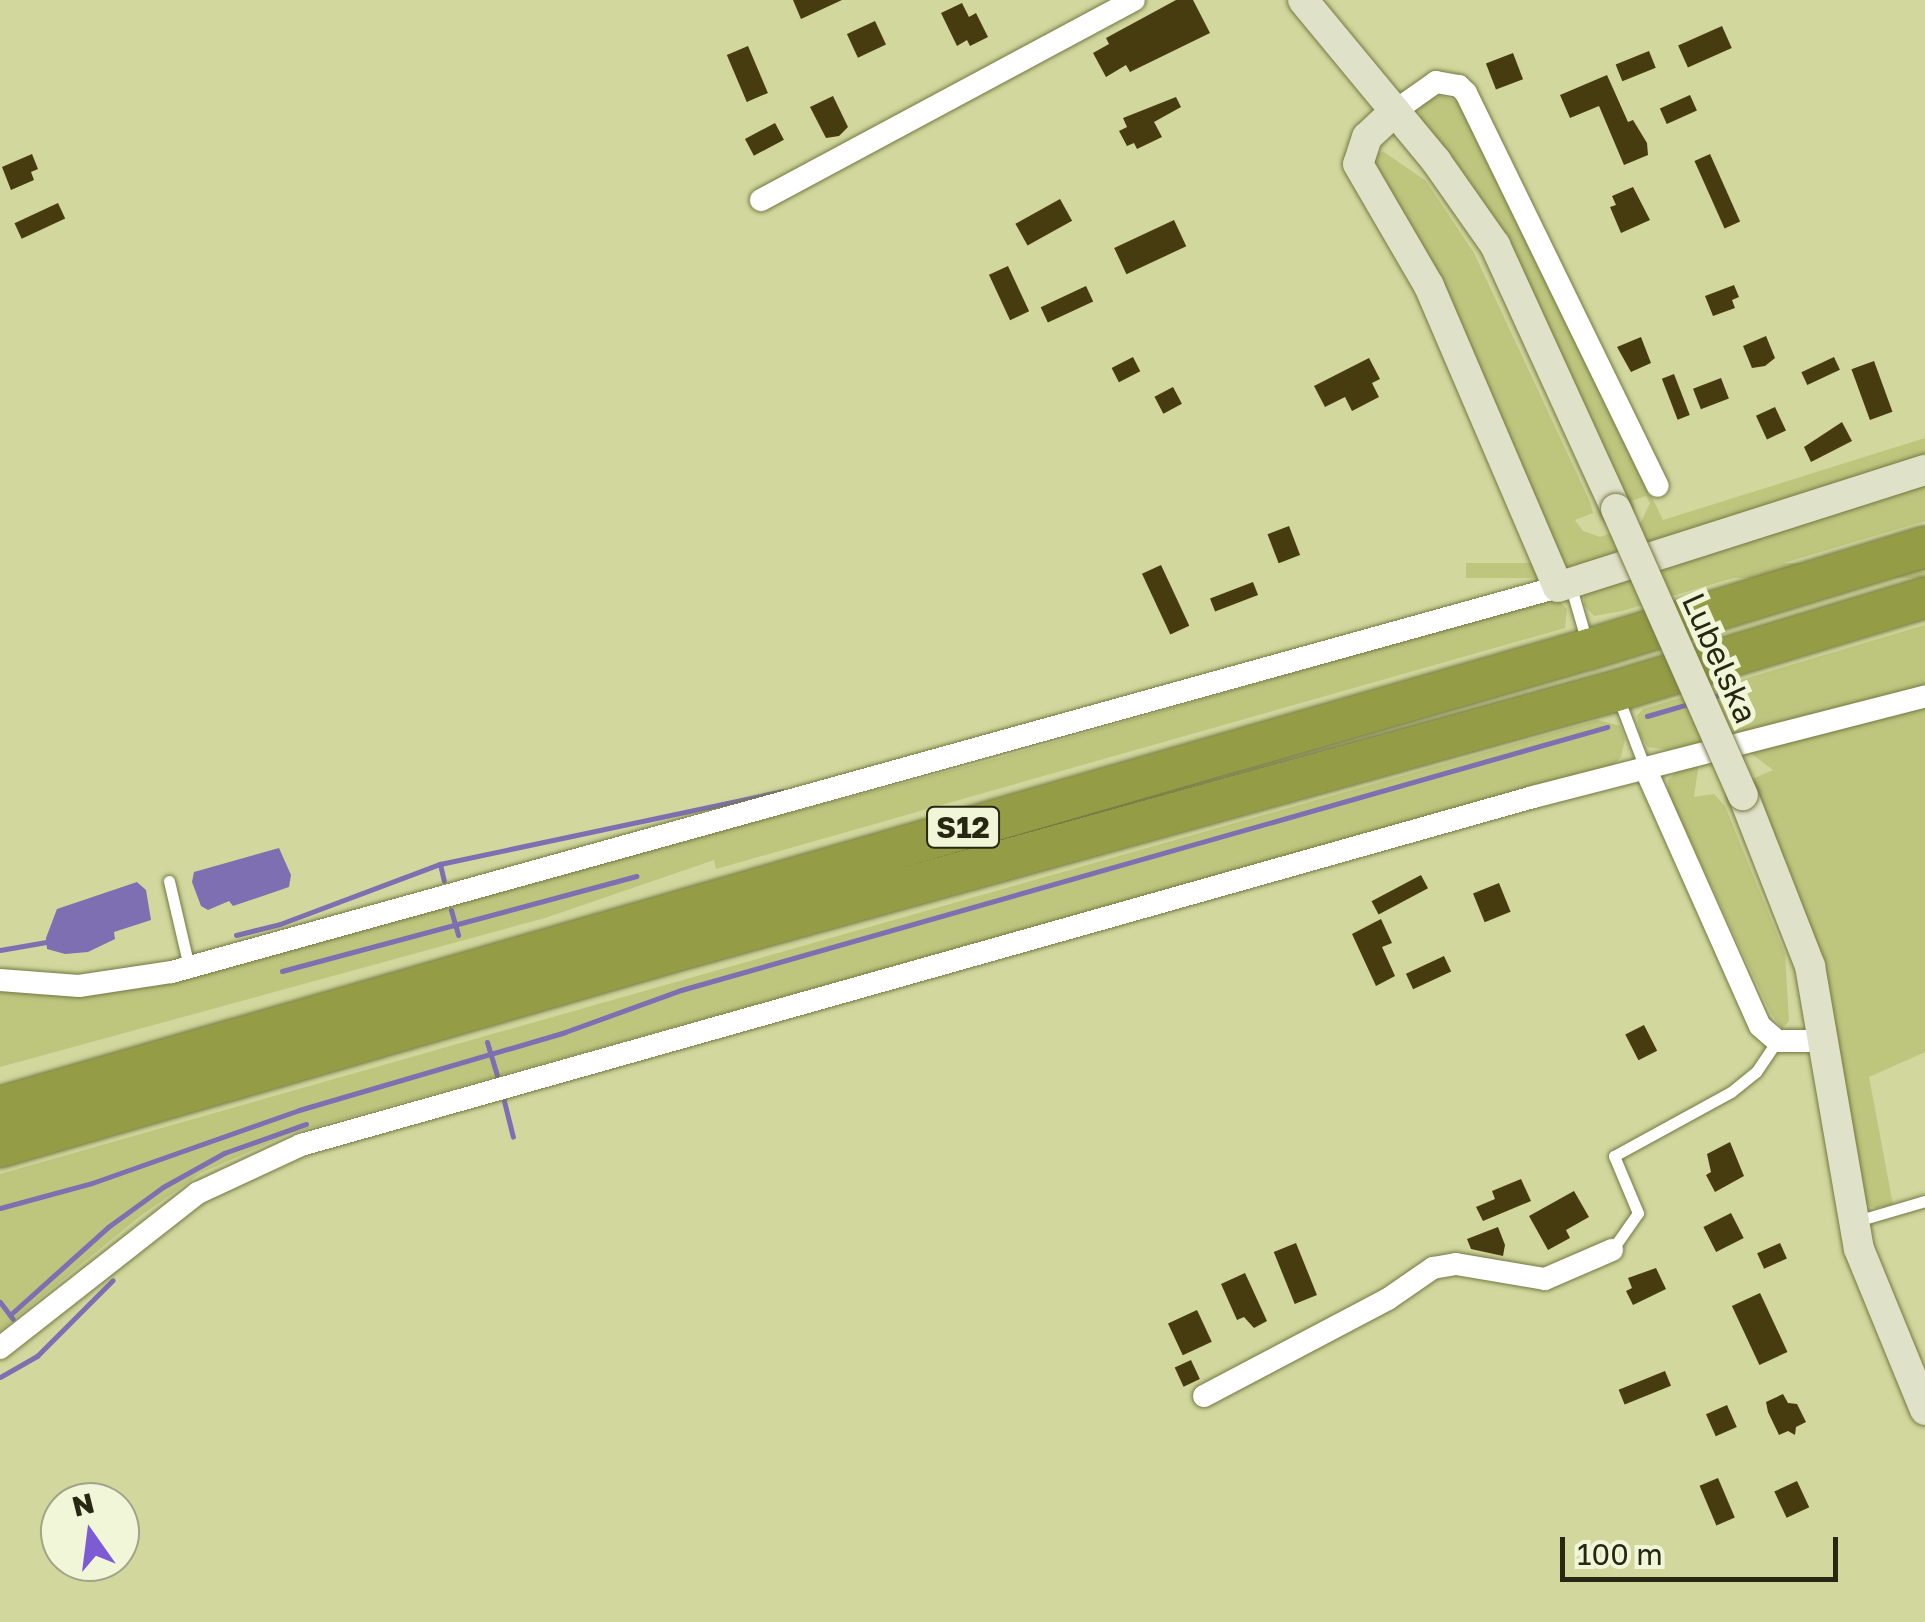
<!DOCTYPE html>
<style>
body{margin:0}
#map{position:relative;width:1925px;height:1622px;overflow:hidden;background:#d1d79d;font-family:"Golos Text",sans-serif}
div>[style]{position:absolute}
[style*='--x']{left:calc(var(--x)*1px);top:calc(var(--y)*1px);width:calc(var(--w)*1px);rotate:calc(var(--a)*1deg)}
.green>*{inset:0;background:#bec57d;transform-origin:0 0}
.water>*{inset:0;background:#7d6fb2}
.stream>*{height:5px;margin:-2.5px;padding:0 2.5px;transform-origin:2.5px;border-radius:2.5px;background:#7d6fb2}
.building>*{inset:0;background:#473b10;transform-origin:0 0}
.roads{filter:drop-shadow(0 0 2px #757942) drop-shadow(0 0 2px #757942)}
.lane>*{height:11px;margin:-5.5px;padding:0 5.5px;transform-origin:5.5px;border-radius:5.5px;background:#fff}
.street>*{height:22px;margin:-11px;padding:0 11px;transform-origin:11px;border-radius:11px;background:#fff}
.secondary>*{height:30px;margin:-15px;padding:0 15px;transform-origin:15px;border-radius:15px;background:#dfe1c8}
.highway>*{height:40px;margin:-20px;padding:0 20px;transform-origin:20px;border-radius:20px;background:#959c46}
.bridges{filter:drop-shadow(0 0 2px #757942) drop-shadow(0 0 2px #757942)}
.secondary-bridge>*{height:30px;margin:-15px;padding:0 15px;transform-origin:15px;border-radius:15px;background:#dfe1c8}
span{translate:-50% -50%;white-space:nowrap;text-align:center;line-height:1.15;-webkit-text-stroke:10px #f2f6d8;paint-order:stroke}
.shield-label span{padding:2px 8px;background:#f2f6d8;border:2px solid;border-radius:8px;-webkit-text-stroke-width:0}
.shield-label{font-size:30px;color:#262811;font-weight:700}
.street-label{font-size:32px;color:#262811}
.north{position:absolute;left:40px;top:1482px;width:100px;height:100px;box-sizing:border-box;background:#f2f6d8;border:2px solid #a0a488;border-radius:50%;rotate:346deg;font-size:28px;font-weight:700;line-height:40px;text-align:center;color:#262811}
.north::after{content:'';display:block;margin:auto;width:35px;height:45px;background:#7d5bd5;clip-path:polygon(50% 0,100% 100%,50% 72%,0 100%)}
.scale{position:absolute;left:1560px;top:1537px;width:278px;height:45px;box-sizing:border-box;border:5px solid #262811;border-top:0;padding-left:12px;font-size:30px;line-height:35px;white-space:nowrap;color:#262811;-webkit-text-stroke:8px #f2f6d8;paint-order:stroke}
</style>
<div id="map">
<div class="green">
<div style="clip-path:polygon(1443px 96px,1460px 103px,1663px 520px,1925px 438px,1925px 457px,1578px 570px,1568px 568px,1550px 542px,1438px 272px,1374px 163px,1376px 153px,1384px 152px,1426px 181px,1474px 253px,1590px 502px,1593px 513px,1575px 520px,1583px 531px,1600px 537px,1641px 522px,1650px 503px,1646px 496px,1628px 502px,1421px 127px,1419px 109px,1427px 98px)"></div>
<div style="clip-path:polygon(1925px 483px,1925px 521px,1622px 611px,1594px 616px,1584px 605px,1584px 593px)"></div>
<div style="left:1925px;top:563px;width:15px;height:459px;rotate:90deg"></div>
<div style="clip-path:polygon(1555px 597px,1567px 609px,1565px 628px,716px 869px,714px 860px,545px 918px,0 1067px,0 990px,45px 995px,114px 991px,1002px 757px)"></div>
<div style="clip-path:polygon(1925px 625px,1925px 686px,1669px 750px,1648px 747px,1640px 735px,1637px 716px,1643px 709px)"></div>
<div style="clip-path:polygon(1925px 706px,1925px 1052px,1869px 1077px,1893px 1205px,1876px 1208px,1868px 1206px,1863px 1198px,1830px 993px,1792px 876px,1755px 790px,1752px 779px,1773px 770px,1749px 752px)"></div>
<div style="clip-path:polygon(1598px 720px,1620px 726px,1625px 739px,1621px 757px,1613px 766px,292px 1133px,201px 1173px,139px 1217px,0 1331px,0 1174px)"></div>
<div style="clip-path:polygon(1699px 762px,1694px 797px,1714px 794px,1725px 806px,1785px 954px,1789px 1021px,1782px 1028px,1771px 1014px,1668px 792px,1668px 780px,1677px 771px)"></div>
</div>
<div class="water">
<div style="clip-path:polygon(279px 848px,291px 875px,289px 887px,233px 906px,229px 901px,208px 910px,201px 906px,192px 882px,194px 872px)"></div>
<div style="clip-path:polygon(137px 882px,146px 890px,151px 920px,114px 932px,115px 939px,88px 952px,65px 954px,47px 949px,46px 938px,57px 909px)"></div>
</div>
<div class="stream">
<div style="--x:1712;--y:697;--w:28;--a:-17"></div>
<div style="--x:1647;--y:716;--w:47;--a:-16.1"></div>
<div style="--x:440;--y:864;--w:17;--a:77"></div>
<div style="--x:451;--y:910;--w:26;--a:74"></div>
<div style="--x:236;--y:935;--w:45;--a:-14"></div>
<div style="--x:280;--y:924;--w:171;--a:-20.6"></div>
<div style="--x:440;--y:864;--w:350;--a:-12"></div>
<div style="--x:0;--y:950;--w:47;--a:-9.9"></div>
<div style="--x:282;--y:971;--w:367;--a:-15"></div>
<div style="--x:487;--y:1042;--w:42;--a:73.3"></div>
<div style="--x:502;--y:1093;--w:45;--a:76"></div>
<div style="--x:0;--y:1208;--w:95;--a:-15.2"></div>
<div style="--x:92;--y:1183;--w:219;--a:-19.4"></div>
<div style="--x:299;--y:1110;--w:277;--a:-16.3"></div>
<div style="--x:565;--y:1032;--w:123;--a:-19.9"></div>
<div style="--x:681;--y:990;--w:963;--a:-15.86"></div>
<div style="--x:0;--y:1302;--w:21;--a:53"></div>
<div style="--x:10;--y:1315;--w:132;--a:-41.9"></div>
<div style="--x:108;--y:1227;--w:68;--a:-36"></div>
<div style="--x:163;--y:1187;--w:70;--a:-29.1"></div>
<div style="--x:224;--y:1153;--w:87;--a:-19.5"></div>
<div style="--x:0;--y:1377;--w:43;--a:-29.6"></div>
<div style="--x:37;--y:1356;--w:107;--a:-45"></div>
</div>
<div class="building">
<div style="clip-path:polygon(793px 0,842px 0,801px 19px)"></div>
<div style="clip-path:polygon(1176px 0,1193px 0,1210px 33px,1130px 72px,1126px 65px,1106px 77px,1093px 53px,1109px 44px,1106px 38px)"></div>
<div style="clip-path:polygon(962px 3px,969px 17px,976px 13px,988px 37px,970px 46px,967px 40px,957px 46px,941px 13px)"></div>
<div style="left:875px;top:21px;width:26px;height:31px;rotate:65deg"></div>
<div style="left:1722px;top:26px;width:24px;height:48px;rotate:66deg"></div>
<div style="left:748px;top:46px;width:51px;height:23px;rotate:67deg"></div>
<div style="left:1649px;top:51px;width:18px;height:36px;rotate:68deg"></div>
<div style="left:1513px;top:53px;width:28px;height:29px;rotate:69deg"></div>
<div style="clip-path:polygon(1607px 75px,1628px 122px,1633px 120px,1647px 143px,1648px 155px,1624px 165px,1599px 106px,1570px 118px,1560px 95px)"></div>
<div style="left:1690px;top:95px;width:17px;height:33px;rotate:66deg"></div>
<div style="clip-path:polygon(833px 96px,848px 127px,839px 136px,826px 138px,810px 107px)"></div>
<div style="clip-path:polygon(1176px 97px,1181px 107px,1154px 122px,1162px 137px,1137px 149px,1134px 143px,1127px 146px,1119px 131px,1127px 127px,1123px 118px)"></div>
<div style="left:775px;top:123px;width:19px;height:34px;rotate:62deg"></div>
<div style="clip-path:polygon(32px 154px,38px 169px,31px 172px,34px 180px,11px 190px,2px 167px)"></div>
<div style="left:1710px;top:154px;width:74px;height:17px;rotate:66deg"></div>
<div style="clip-path:polygon(1633px 187px,1650px 220px,1621px 233px,1610px 207px,1616px 205px,1612px 196px)"></div>
<div style="left:1060px;top:199px;width:25px;height:51px;rotate:61deg"></div>
<div style="left:58px;top:203px;width:17px;height:48px;rotate:65deg"></div>
<div style="left:1174px;top:220px;width:29px;height:66px;rotate:65deg"></div>
<div style="left:1008px;top:266px;width:50px;height:21px;rotate:65deg"></div>
<div style="clip-path:polygon(1734px 285px,1739px 297px,1732px 300px,1735px 308px,1713px 316px,1705px 296px)"></div>
<div style="left:1086px;top:286px;width:17px;height:50px;rotate:65deg"></div>
<div style="clip-path:polygon(1766px 336px,1775px 358px,1765px 366px,1752px 368px,1743px 346px)"></div>
<div style="clip-path:polygon(1641px 337px,1651px 363px,1631px 372px,1617px 347px)"></div>
<div style="left:1133px;top:357px;width:16px;height:24px;rotate:63deg"></div>
<div style="left:1834px;top:357px;width:14px;height:36px;rotate:65deg"></div>
<div style="clip-path:polygon(1369px 358px,1380px 379px,1372px 383px,1379px 397px,1352px 411px,1345px 397px,1325px 407px,1314px 386px)"></div>
<div style="left:1874px;top:361px;width:54px;height:24px;rotate:70deg"></div>
<div style="left:1674px;top:374px;width:44px;height:13px;rotate:69deg"></div>
<div style="left:1721px;top:378px;width:22px;height:30px;rotate:69deg"></div>
<div style="left:1173px;top:387px;width:19px;height:21px;rotate:62deg"></div>
<div style="left:1775px;top:407px;width:26px;height:21px;rotate:65deg"></div>
<div style="clip-path:polygon(1842px 422px,1852px 441px,1811px 462px,1804px 447px)"></div>
<div style="left:1289px;top:526px;width:31px;height:23px;rotate:69deg"></div>
<div style="left:1161px;top:565px;width:67px;height:21px;rotate:65deg"></div>
<div style="left:1253px;top:582px;width:14px;height:46px;rotate:69deg"></div>
<div style="left:1421px;top:875px;width:15px;height:56px;rotate:62deg"></div>
<div style="left:1499px;top:883px;width:31px;height:28px;rotate:68deg"></div>
<div style="clip-path:polygon(1381px 919px,1392px 943px,1382px 947px,1395px 976px,1376px 986px,1352px 934px)"></div>
<div style="left:1444px;top:956px;width:17px;height:42px;rotate:65deg"></div>
<div style="left:1644px;top:1025px;width:29px;height:21px;rotate:63deg"></div>
<div style="clip-path:polygon(1730px 1142px,1744px 1176px,1715px 1192px,1706px 1175px,1711px 1172px,1707px 1154px)"></div>
<div style="clip-path:polygon(1521px 1179px,1531px 1201px,1483px 1221px,1476px 1207px,1495px 1199px,1492px 1191px)"></div>
<div style="clip-path:polygon(1574px 1191px,1589px 1217px,1566px 1230px,1570px 1238px,1548px 1250px,1529px 1216px)"></div>
<div style="left:1731px;top:1213px;width:28px;height:31px;rotate:63deg"></div>
<div style="clip-path:polygon(1498px 1227px,1505px 1245px,1503px 1256px,1471px 1249px,1467px 1239px)"></div>
<div style="left:1296px;top:1243px;width:56px;height:24px;rotate:68deg"></div>
<div style="left:1780px;top:1243px;width:17px;height:25px;rotate:66deg"></div>
<div style="clip-path:polygon(1656px 1268px,1666px 1289px,1633px 1305px,1626px 1291px,1632px 1288px,1628px 1278px)"></div>
<div style="clip-path:polygon(1245px 1273px,1267px 1321px,1254px 1328px,1244px 1317px,1237px 1320px,1221px 1284px)"></div>
<div style="left:1760px;top:1293px;width:65px;height:31px;rotate:65deg"></div>
<div style="left:1197px;top:1310px;width:35px;height:32px;rotate:65deg"></div>
<div style="left:1191px;top:1360px;width:21px;height:18px;rotate:65deg"></div>
<div style="left:1665px;top:1371px;width:16px;height:50px;rotate:68deg"></div>
<div style="clip-path:polygon(1783px 1394px,1788px 1403px,1797px 1404px,1806px 1422px,1796px 1427px,1795px 1435px,1788px 1431px,1779px 1435px,1768px 1412px,1766px 1402px)"></div>
<div style="left:1727px;top:1405px;width:24px;height:23px;rotate:66deg"></div>
<div style="left:1718px;top:1478px;width:43px;height:20px;rotate:67deg"></div>
<div style="left:1797px;top:1481px;width:29px;height:25px;rotate:65deg"></div>
</div>
<div class="roads">
<div class="lane">
<div style="--x:1570;--y:584;--w:60;--a:73.7"></div>
<div style="--x:1618;--y:697;--w:76;--a:69.2"></div>
<div style="--x:169;--y:881;--w:88;--a:76.9"></div>
<div style="--x:1857;--y:1221;--w:71;--a:-16.4"></div>
<div style="--x:1612;--y:1250;--w:45;--a:-54.9"></div>
<div style="--x:1638;--y:1213;--w:62;--a:-112.8"></div>
<div style="--x:1614;--y:1156;--w:133;--a:-28.7"></div>
<div style="--x:1731;--y:1092;--w:32;--a:-39"></div>
<div style="--x:1756;--y:1072;--w:37;--a:-56"></div>
</div>
<div class="street">
<div style="--x:1395;--y:111;--w:50;--a:-35.3"></div>
<div style="--x:1436;--y:82;--w:23;--a:10"></div>
<div style="--x:1459;--y:86;--w:10;--a:45"></div>
<div style="--x:1466;--y:93;--w:437;--a:64"></div>
<div style="--x:761;--y:200;--w:423;--a:-28.2"></div>
<div style="--x:1645;--y:768;--w:282;--a:66"></div>
<div style="--x:1760;--y:1026;--w:23;--a:41"></div>
<div style="--x:1777;--y:1041;--w:48;--a:0"></div>
<div style="--x:0;--y:980;--w:79;--a:4.3"></div>
<div style="--x:79;--y:986;--w:94;--a:-8.6"></div>
<div style="--x:172;--y:972;--w:1438;--a:-15.52"></div>
<div style="--x:0;--y:1348;--w:251;--a:-38.1"></div>
<div style="--x:198;--y:1193;--w:114;--a:-25"></div>
<div style="--x:301;--y:1145;--w:1280;--a:-15.77"></div>
<div style="--x:1533;--y:797;--w:405;--a:-14.4"></div>
<div style="--x:1204;--y:1396;--w:208;--a:-27.8"></div>
<div style="--x:1388;--y:1299;--w:55;--a:-34.6"></div>
<div style="--x:1433;--y:1268;--w:23;--a:-10"></div>
<div style="--x:1456;--y:1264;--w:90;--a:9.6"></div>
<div style="--x:1545;--y:1279;--w:73;--a:-23.4"></div>
</div>
<div class="secondary">
<div style="--x:1303;--y:0;--w:209;--a:50.4"></div>
<div style="--x:1436;--y:161;--w:103;--a:54.9"></div>
<div style="--x:1495;--y:245;--w:290;--a:65.4"></div>
<div style="--x:1395;--y:111;--w:38;--a:137"></div>
<div style="--x:1367;--y:137;--w:28;--a:108"></div>
<div style="--x:1358;--y:164;--w:141;--a:59.8"></div>
<div style="--x:1429;--y:286;--w:327;--a:66.8"></div>
<div style="--x:1558;--y:587;--w:385;--a:-17.7"></div>
<div style="--x:1743;--y:795;--w:184;--a:68.6"></div>
<div style="--x:1810;--y:966;--w:287;--a:80.2"></div>
<div style="--x:1859;--y:1249;--w:174;--a:67.7"></div>
</div>
<div class="highway">
<div style="--x:0;--y:1107;--w:1654;--a:-16.08"></div>
<div style="--x:1589;--y:649;--w:351;--a:-16.9"></div>
<div style="--x:0;--y:1147;--w:700;--a:-16.18"></div>
<div style="--x:672;--y:952;--w:979;--a:-15.46"></div>
<div style="--x:1616;--y:691;--w:323;--a:-16.8"></div>
</div>
</div>
<div class="bridges">
<div class="secondary-bridge">
<div style="--x:1616;--y:509;--w:313;--a:66.1"></div>
</div>
</div>
<div class="shield-label">
<span style="left:963px;top:827px">S12</span>
</div>
<div class="street-label">
<span style="left:1720px;top:658px;rotate:66deg">Lubelska</span>
</div>
<div class="north">N</div>
<div class="scale">100 m</div>
</div>
